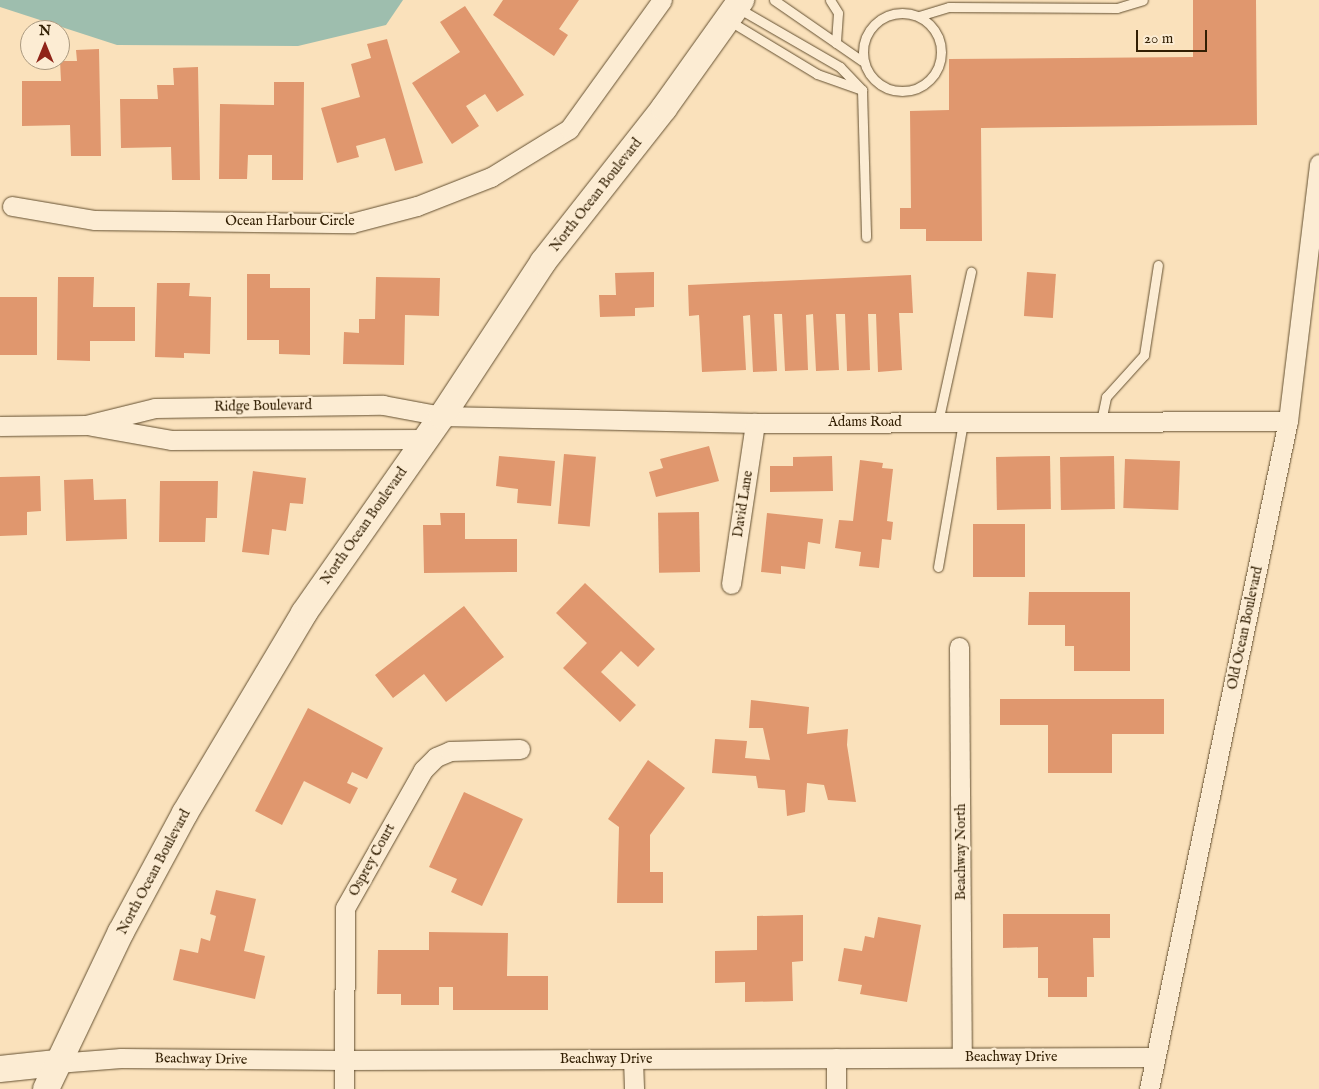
<!DOCTYPE html>
<style>
body{margin:0}
#map{position:relative;width:1319px;height:1089px;overflow:hidden;background:#fae1bb;font-family:"IM FELL English",serif}
div>[style]{position:absolute}
[style*='--x']{left:calc(var(--x)*1px);top:calc(var(--y)*1px);width:calc(var(--w)*1px);rotate:calc(var(--a)*1deg)}
.water>*{inset:0;background:#9ebeae}
.building>*{inset:0;background:#e0976e;transform-origin:0 0}
.roads{filter:drop-shadow(0 0 1px #645031) drop-shadow(0 0 1px #645031)}
.lane>*{height:9px;margin:-4.5px;padding:0 4.5px;transform-origin:4.5px;border-radius:4.5px;background:#fcecd3}
.lane>.ring{margin:-4.5px;padding:0;box-sizing:content-box;background:none;border:9px solid #fcecd3;border-radius:50%}
.street>*{height:19px;margin:-9.5px;padding:0 9.5px;transform-origin:9.5px;border-radius:9.5px;background:#fcecd3}
.secondary>*{height:26px;margin:-13px;padding:0 13px;transform-origin:13px;border-radius:13px;background:#fcecd3}
span{translate:-50% -50%;white-space:nowrap;text-align:center;line-height:1.15;-webkit-text-stroke:4.5px #fcecd3;paint-order:stroke}
.street-label{font-size:14px;color:#321f03}
.north{position:absolute;left:20px;top:20px;width:50px;height:50px;box-sizing:border-box;background:#fcecd3;border:1px solid #ab9a80;border-radius:50%;rotate:0deg;font-size:14px;font-weight:700;line-height:20px;text-align:center;color:#321f03}
.north::after{content:'';display:block;margin:auto;width:18px;height:22px;background:#8f2418;clip-path:polygon(50% 0,100% 100%,50% 72%,0 100%)}
.scale{position:absolute;left:1136px;top:30px;width:71px;height:22px;box-sizing:border-box;border:2px solid #321f03;border-top:0;padding-left:6px;font-size:15px;line-height:18px;white-space:nowrap;color:#321f03;-webkit-text-stroke:4px #fcecd3;paint-order:stroke}
</style>
<div id="map">
<div class="water">
<div style="clip-path:polygon(0 0,403px 0,386px 25px,298px 46px,117px 45px,0 7px)"></div>
</div>
<div class="building">
<div style="clip-path:polygon(503px 0,579px 0,559px 29px,568px 35px,554px 56px,493px 15px)"></div>
<div style="clip-path:polygon(1193px 0,1256px 0,1257px 125px,981px 128px,982px 241px,926px 241px,926px 229px,900px 229px,900px 208px,911px 208px,910px 111px,949px 110px,949px 59px,1193px 57px)"></div>
<div style="clip-path:polygon(465px 6px,524px 95px,497px 112px,485px 94px,466px 106px,479px 126px,452px 144px,412px 83px,460px 52px,440px 22px)"></div>
<div style="clip-path:polygon(387px 39px,423px 163px,395px 171px,385px 138px,356px 146px,359px 157px,337px 163px,321px 108px,360px 97px,351px 64px,371px 58px,367px 44px)"></div>
<div style="clip-path:polygon(99px 49px,101px 156px,71px 156px,70px 125px,22px 126px,22px 81px,61px 81px,60px 61px,77px 61px,76px 50px)"></div>
<div style="clip-path:polygon(198px 67px,200px 180px,172px 180px,171px 147px,121px 148px,120px 99px,158px 99px,157px 85px,174px 85px,173px 68px)"></div>
<div style="clip-path:polygon(274px 82px,304px 82px,303px 180px,272px 180px,272px 155px,248px 155px,247px 179px,219px 179px,220px 104px,274px 105px)"></div>
<div style="clip-path:polygon(654px 272px,654px 307px,635px 308px,635px 316px,600px 317px,599px 295px,616px 295px,615px 273px)"></div>
<div style="left:1027px;top:272px;width:29px;height:44px;rotate:4deg"></div>
<div style="clip-path:polygon(247px 274px,270px 274px,270px 288px,310px 288px,310px 355px,279px 354px,279px 340px,247px 340px)"></div>
<div style="clip-path:polygon(911px 275px,913px 313px,899px 313px,902px 370px,878px 372px,876px 314px,868px 314px,870px 370px,847px 371px,845px 314px,836px 314px,839px 370px,816px 371px,813px 314px,806px 315px,808px 370px,785px 371px,782px 314px,774px 314px,777px 371px,753px 372px,750px 315px,743px 316px,746px 370px,702px 372px,699px 315px,689px 316px,688px 285px)"></div>
<div style="clip-path:polygon(58px 277px,94px 277px,93px 307px,135px 307px,135px 341px,90px 341px,90px 361px,57px 360px)"></div>
<div style="clip-path:polygon(376px 277px,440px 278px,439px 316px,405px 315px,404px 365px,343px 364px,344px 332px,359px 333px,359px 319px,375px 319px)"></div>
<div style="clip-path:polygon(157px 283px,190px 283px,189px 296px,211px 297px,210px 354px,184px 353px,184px 358px,155px 357px)"></div>
<div style="left:0;top:297px;width:37px;height:58px"></div>
<div style="clip-path:polygon(709px 446px,719px 481px,656px 497px,649px 472px,663px 468px,660px 459px)"></div>
<div style="left:564px;top:454px;width:32px;height:70px;rotate:5deg"></div>
<div style="clip-path:polygon(499px 456px,555px 461px,551px 506px,517px 503px,518px 489px,496px 486px)"></div>
<div style="clip-path:polygon(832px 456px,833px 491px,770px 492px,770px 466px,793px 466px,793px 457px)"></div>
<div style="left:1050px;top:456px;width:53px;height:54px;rotate:89deg"></div>
<div style="left:1114px;top:456px;width:53px;height:54px;rotate:89deg"></div>
<div style="left:1125px;top:459px;width:55px;height:49px;rotate:2deg"></div>
<div style="clip-path:polygon(860px 460px,883px 463px,882px 468px,893px 469px,887px 521px,893px 522px,891px 540px,882px 539px,879px 568px,859px 566px,861px 552px,835px 548px,839px 520px,853px 521px)"></div>
<div style="clip-path:polygon(253px 471px,306px 478px,303px 504px,290px 503px,286px 531px,272px 529px,269px 555px,242px 552px)"></div>
<div style="clip-path:polygon(40px 476px,41px 511px,27px 512px,27px 535px,0 536px,0 477px)"></div>
<div style="clip-path:polygon(93px 479px,94px 500px,126px 499px,127px 539px,66px 541px,64px 480px)"></div>
<div style="clip-path:polygon(160px 481px,218px 481px,217px 518px,206px 518px,205px 542px,159px 542px)"></div>
<div style="left:699px;top:512px;width:60px;height:41px;rotate:89deg"></div>
<div style="clip-path:polygon(440px 513px,465px 513px,465px 539px,517px 539px,517px 572px,424px 573px,423px 525px,441px 525px)"></div>
<div style="clip-path:polygon(767px 513px,823px 519px,820px 544px,808px 542px,805px 569px,781px 566px,781px 574px,761px 572px)"></div>
<div style="left:973px;top:524px;width:52px;height:53px"></div>
<div style="clip-path:polygon(585px 583px,655px 649px,638px 667px,621px 651px,601px 672px,636px 705px,620px 722px,563px 668px,587px 643px,556px 613px)"></div>
<div style="clip-path:polygon(1029px 592px,1130px 592px,1130px 671px,1074px 671px,1074px 646px,1065px 646px,1065px 625px,1028px 625px)"></div>
<div style="clip-path:polygon(464px 606px,504px 657px,446px 702px,424px 674px,393px 698px,375px 675px)"></div>
<div style="clip-path:polygon(1000px 699px,1164px 699px,1164px 734px,1112px 734px,1112px 773px,1048px 773px,1048px 725px,1000px 725px)"></div>
<div style="clip-path:polygon(751px 700px,809px 707px,807px 734px,848px 729px,847px 745px,856px 802px,828px 800px,824px 785px,807px 783px,805px 812px,787px 816px,785px 790px,758px 788px,756px 776px,712px 773px,715px 739px,747px 741px,745px 758px,770px 760px,763px 728px,749px 728px)"></div>
<div style="clip-path:polygon(308px 708px,383px 748px,367px 779px,352px 772px,347px 783px,358px 788px,350px 804px,304px 781px,282px 825px,255px 811px)"></div>
<div style="clip-path:polygon(648px 760px,685px 788px,650px 835px,650px 872px,663px 872px,663px 903px,617px 903px,619px 827px,608px 819px)"></div>
<div style="clip-path:polygon(464px 792px,523px 819px,482px 906px,451px 892px,457px 879px,429px 867px)"></div>
<div style="clip-path:polygon(216px 890px,256px 899px,244px 951px,265px 956px,255px 999px,173px 980px,180px 949px,198px 953px,201px 938px,210px 941px,216px 916px,210px 914px)"></div>
<div style="clip-path:polygon(1003px 914px,1110px 914px,1110px 938px,1093px 938px,1094px 977px,1087px 977px,1087px 997px,1048px 997px,1048px 978px,1038px 978px,1038px 947px,1003px 948px)"></div>
<div style="clip-path:polygon(803px 915px,803px 961px,792px 962px,793px 1001px,745px 1002px,745px 982px,715px 983px,715px 951px,757px 950px,757px 916px)"></div>
<div style="clip-path:polygon(878px 917px,921px 925px,907px 1002px,860px 994px,862px 985px,838px 981px,844px 948px,862px 951px,865px 936px,874px 938px)"></div>
<div style="clip-path:polygon(429px 932px,508px 933px,507px 976px,548px 976px,548px 1010px,453px 1010px,453px 987px,439px 987px,439px 1005px,401px 1005px,401px 994px,377px 994px,378px 950px,429px 950px)"></div>
</div>
<div class="roads">
<div class="lane">
<div style="--x:774;--y:0;--w:107;--a:34.7"></div>
<div style="--x:830;--y:0;--w:15;--a:58"></div>
<div style="--x:838;--y:13;--w:30;--a:94"></div>
<div style="--x:738;--y:8;--w:118;--a:30"></div>
<div style="--x:840;--y:67;--w:32;--a:46"></div>
<div style="--x:862;--y:90;--w:147;--a:88.4"></div>
<div class="ring" style="left:863px;top:13px;width:69px;height:69px"></div>
<div style="--x:919;--y:16;--w:31;--a:-17"></div>
<div style="--x:949;--y:7;--w:168;--a:0.3"></div>
<div style="--x:1117;--y:8;--w:27;--a:-17"></div>
<div style="--x:728;--y:20;--w:104;--a:31.2"></div>
<div style="--x:817;--y:74;--w:48;--a:19.6"></div>
<div style="--x:1101;--y:421;--w:25;--a:-78"></div>
<div style="--x:1106;--y:397;--w:57;--a:-47.9"></div>
<div style="--x:1144;--y:355;--w:91;--a:-81.2"></div>
<div style="--x:938;--y:422;--w:154;--a:-77.6"></div>
<div style="--x:938;--y:567;--w:147;--a:-80.2"></div>
</div>
<div class="street">
<div style="--x:12;--y:206;--w:84;--a:9.6"></div>
<div style="--x:95;--y:220;--w:257;--a:0.7"></div>
<div style="--x:352;--y:223;--w:67;--a:-14.7"></div>
<div style="--x:417;--y:206;--w:79;--a:-21.4"></div>
<div style="--x:491;--y:177;--w:92;--a:-31.6"></div>
<div style="--x:569;--y:129;--w:159;--a:-54.2"></div>
<div style="--x:0;--y:426;--w:86;--a:-0.7"></div>
<div style="--x:86;--y:425;--w:71;--a:-13.8"></div>
<div style="--x:155;--y:408;--w:228;--a:-0.8"></div>
<div style="--x:383;--y:405;--w:60;--a:10.6"></div>
<div style="--x:442;--y:416;--w:313;--a:1.3"></div>
<div style="--x:755;--y:423;--w:533;--a:-0.21"></div>
<div style="--x:92;--y:426;--w:80;--a:10"></div>
<div style="--x:171;--y:440;--w:253;--a:-0.2"></div>
<div style="--x:731;--y:584;--w:163;--a:-81.5"></div>
<div style="--x:959;--y:647;--w:410;--a:89.6"></div>
<div style="--x:836;--y:1058;--w:31;--a:90"></div>
<div style="--x:633;--y:1059;--w:30;--a:88"></div>
<div style="--x:57;--y:1063;--w:64;--a:-4.5"></div>
<div style="--x:121;--y:1058;--w:222;--a:0.5"></div>
<div style="--x:343;--y:1060;--w:812;--a:-0.21"></div>
<div style="--x:344;--y:1089;--w:181;--a:-89.7"></div>
<div style="--x:345;--y:908;--w:159;--a:-60.5"></div>
<div style="--x:423;--y:770;--w:18;--a:-45"></div>
<div style="--x:436;--y:757;--w:15;--a:-23"></div>
<div style="--x:450;--y:751;--w:70;--a:-1.6"></div>
<div style="--x:1149;--y:1089;--w:682;--a:-78.25"></div>
<div style="--x:1288;--y:421;--w:259;--a:-83.1"></div>
</div>
<div class="secondary">
<div style="--x:0;--y:1069;--w:57;--a:-6"></div>
<div style="--x:46;--y:1089;--w:174;--a:-64.5"></div>
<div style="--x:121;--y:932;--w:135;--a:-61.7"></div>
<div style="--x:185;--y:813;--w:233;--a:-59.2"></div>
<div style="--x:304;--y:613;--w:241;--a:-55"></div>
<div style="--x:442;--y:416;--w:184;--a:-56.7"></div>
<div style="--x:543;--y:262;--w:196;--a:-51.8"></div>
<div style="--x:664;--y:108;--w:133;--a:-54.5"></div>
</div>
</div>
<div class="street-label">
<span style="left:596px;top:195px;rotate:-52deg">North Ocean Boulevard</span>
<span style="left:290px;top:221px">Ocean Harbour Circle</span>
<span style="left:263px;top:406px;rotate:-1deg">Ridge Boulevard</span>
<span style="left:865px;top:422px">Adams Road</span>
<span style="left:743px;top:504px;rotate:-81deg">David Lane</span>
<span style="left:364px;top:526px;rotate:-55deg">North Ocean Boulevard</span>
<span style="left:1245px;top:628px;rotate:-78deg">Old Ocean Boulevard</span>
<span style="left:961px;top:852px;rotate:-90deg">Beachway North</span>
<span style="left:372px;top:860px;rotate:-61deg">Osprey Court</span>
<span style="left:154px;top:872px;rotate:-62deg">North Ocean Boulevard</span>
<span style="left:1011px;top:1057px">Beachway Drive</span>
<span style="left:201px;top:1059px;rotate:1deg">Beachway Drive</span>
<span style="left:606px;top:1059px">Beachway Drive</span>
</div>
<div class="north">N</div>
<div class="scale">20 m</div>
</div>
